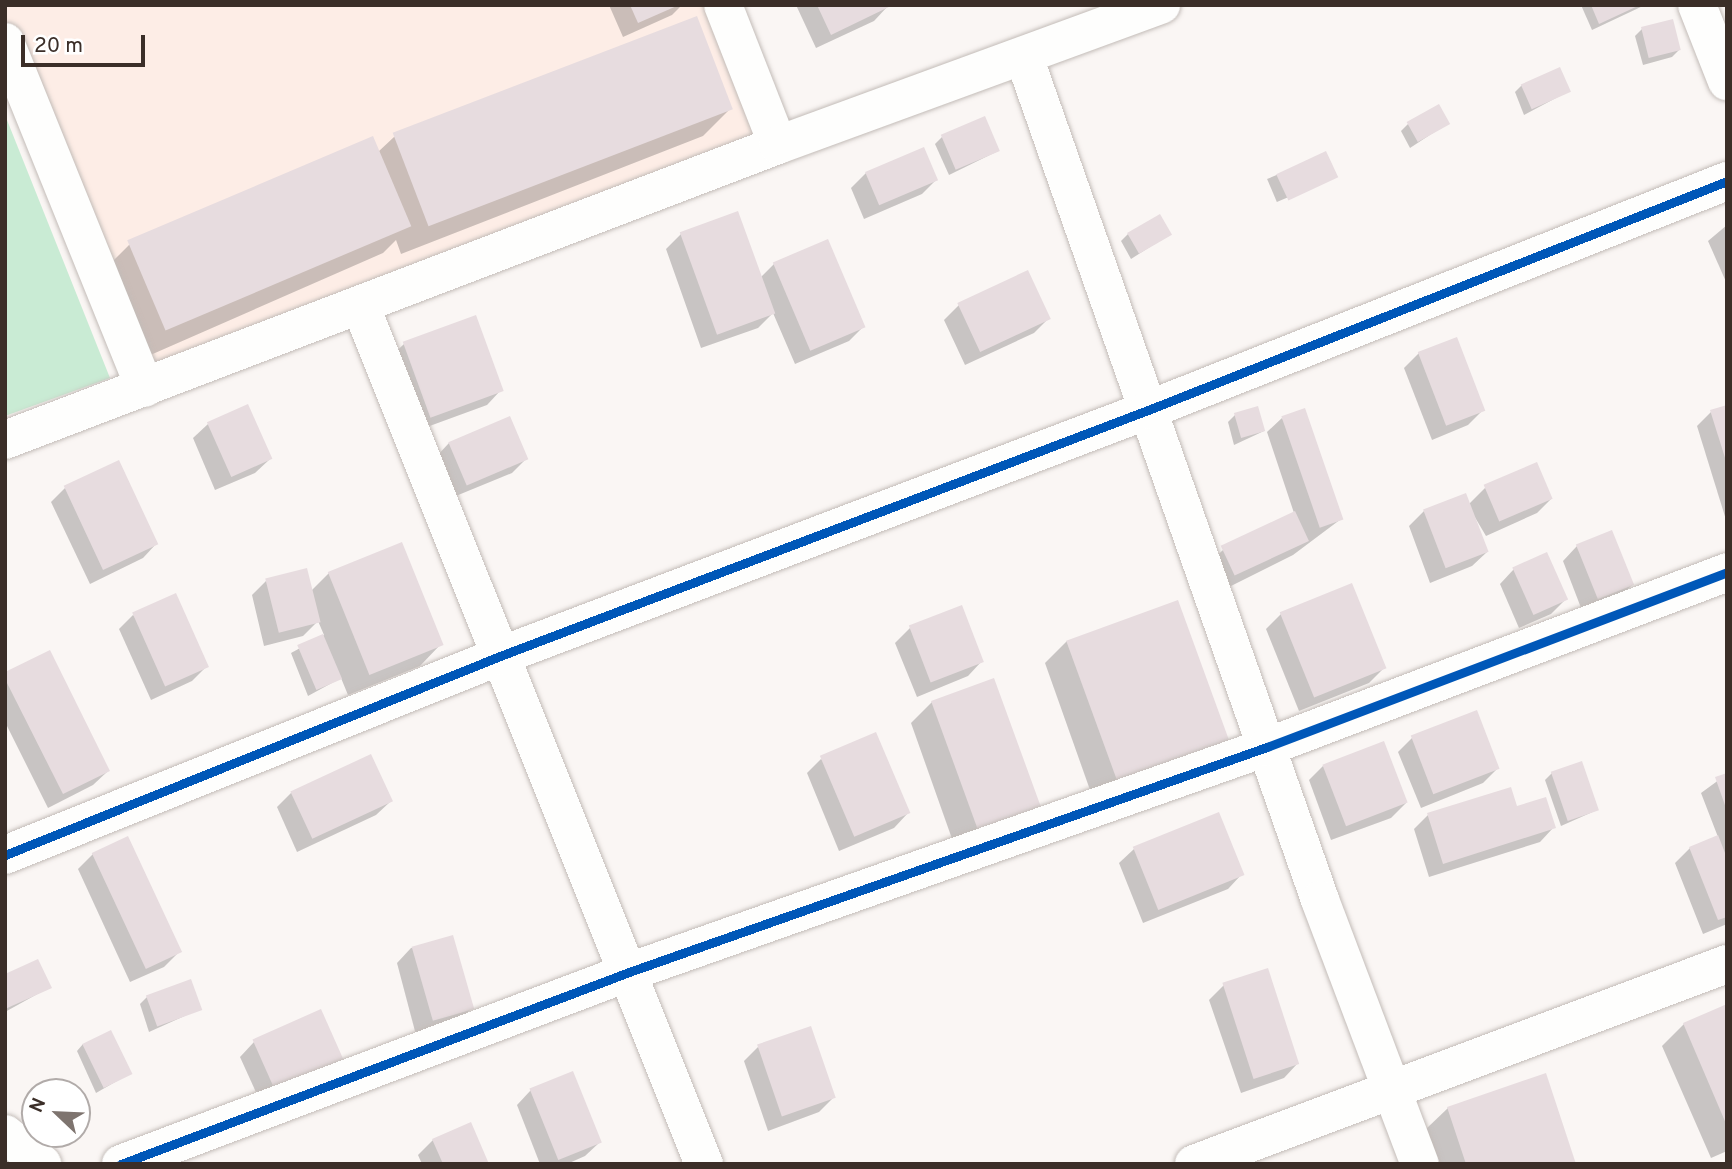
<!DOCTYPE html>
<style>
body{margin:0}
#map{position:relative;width:1732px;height:1169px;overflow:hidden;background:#faf6f4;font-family:Overpass,sans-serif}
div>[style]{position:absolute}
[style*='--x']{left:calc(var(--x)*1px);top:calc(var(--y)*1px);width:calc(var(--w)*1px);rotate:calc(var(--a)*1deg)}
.built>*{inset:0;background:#fdede6}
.green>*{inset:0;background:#c9ebd4}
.shadow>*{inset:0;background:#0003;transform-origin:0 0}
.building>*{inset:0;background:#e7dcdf;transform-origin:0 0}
.roads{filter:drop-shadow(0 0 2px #c3bcb8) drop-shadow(0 0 2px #c3bcb8)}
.street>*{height:38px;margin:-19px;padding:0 19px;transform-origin:19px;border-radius:19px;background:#fefefd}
.cycleway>*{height:9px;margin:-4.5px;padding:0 4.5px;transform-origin:4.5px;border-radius:4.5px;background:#0057b8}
span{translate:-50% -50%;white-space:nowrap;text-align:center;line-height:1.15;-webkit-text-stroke:6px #fff;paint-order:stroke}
.frame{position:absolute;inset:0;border:7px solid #3b2e28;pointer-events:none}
.north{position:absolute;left:21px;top:1078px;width:70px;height:70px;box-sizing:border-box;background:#fff;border:2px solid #b1aba9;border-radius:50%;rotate:293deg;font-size:19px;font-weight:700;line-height:28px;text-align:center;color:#3b2e28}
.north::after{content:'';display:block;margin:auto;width:24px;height:32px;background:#7e746f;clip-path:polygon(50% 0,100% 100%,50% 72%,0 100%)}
.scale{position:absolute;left:21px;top:35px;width:124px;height:32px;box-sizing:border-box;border:4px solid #3b2e28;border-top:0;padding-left:9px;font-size:21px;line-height:24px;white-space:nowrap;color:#3b2e28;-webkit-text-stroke:5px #fff;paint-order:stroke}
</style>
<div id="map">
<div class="built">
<div style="clip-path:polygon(5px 5px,722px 5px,778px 145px,145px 388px,5px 42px)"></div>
</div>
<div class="green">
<div style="clip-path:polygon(5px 115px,110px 378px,5px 416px)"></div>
</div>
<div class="shadow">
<div style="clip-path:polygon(609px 5px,682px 5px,672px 15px,623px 37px)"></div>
<div style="clip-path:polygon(796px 5px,888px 5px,888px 6px,874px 21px,816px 48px)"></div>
<div style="clip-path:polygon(1581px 5px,1645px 5px,1592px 30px)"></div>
<div style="clip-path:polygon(1642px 29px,1679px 50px,1672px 57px,1643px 65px,1635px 36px)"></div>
<div style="clip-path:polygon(1522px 85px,1569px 91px,1524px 115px,1515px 92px)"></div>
<div style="clip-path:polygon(730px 109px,703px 136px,401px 254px,396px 240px,383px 253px,139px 360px,102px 272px,129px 245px,378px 152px,394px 137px)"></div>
<div style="clip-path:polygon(1448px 123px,1410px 148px,1401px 131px,1408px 124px)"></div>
<div style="clip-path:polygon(942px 137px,998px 151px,949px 175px,935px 144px)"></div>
<div style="left:1326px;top:154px;width:25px;height:64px;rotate:67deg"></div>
<div style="clip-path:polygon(866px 173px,936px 180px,922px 194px,864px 219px,851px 188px)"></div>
<div style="clip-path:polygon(1727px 225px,1727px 284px,1708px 241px)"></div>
<div style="clip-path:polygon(681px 234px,760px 278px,774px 264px,827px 241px,863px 327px,849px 341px,795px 364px,773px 313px,758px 328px,701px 348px,666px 249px)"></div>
<div style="clip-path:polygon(1128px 234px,1170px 234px,1131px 259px,1121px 241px)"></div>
<div style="clip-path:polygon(959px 305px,1049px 318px,1034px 333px,965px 365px,944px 320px)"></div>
<div style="clip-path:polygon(404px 344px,501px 390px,487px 405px,416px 431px,389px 358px)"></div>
<div style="clip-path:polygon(1419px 353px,1483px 410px,1468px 425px,1432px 440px,1404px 368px)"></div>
<div style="clip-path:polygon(247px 407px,270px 459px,255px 473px,215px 490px,193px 438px,208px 424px)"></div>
<div style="clip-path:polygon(1727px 407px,1727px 523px,1697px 426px,1711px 412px)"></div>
<div style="clip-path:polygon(1235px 415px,1264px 431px,1234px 445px,1228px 422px)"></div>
<div style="clip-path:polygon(1282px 418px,1341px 519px,1293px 555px,1221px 591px,1208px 564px,1223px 550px,1294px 513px,1267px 432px)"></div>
<div style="clip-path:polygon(449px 443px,526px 459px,512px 473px,451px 498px,435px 458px)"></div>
<div style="clip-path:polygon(65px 488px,157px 543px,143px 558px,90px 584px,51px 502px)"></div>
<div style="clip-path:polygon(1485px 488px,1551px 499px,1537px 513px,1486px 536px,1473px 514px,1487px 552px,1472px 566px,1430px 583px,1409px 526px,1424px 511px,1469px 504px)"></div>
<div style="clip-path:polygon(1577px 546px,1632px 585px,1617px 600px,1583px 613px,1563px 561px)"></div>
<div style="clip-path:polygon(1514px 569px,1566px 599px,1551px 614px,1519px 628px,1500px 584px)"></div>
<div style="clip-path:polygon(329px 573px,441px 644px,420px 666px,348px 695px,341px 678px,308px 696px,291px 653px,324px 635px,318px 621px,303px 636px,264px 646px,252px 595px,266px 581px,311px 591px)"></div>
<div style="clip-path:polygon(1281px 614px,1384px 668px,1369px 683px,1299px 711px,1266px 629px)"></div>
<div style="clip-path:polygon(133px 615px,207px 666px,192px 681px,151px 700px,119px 629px)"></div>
<div style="clip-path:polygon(910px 628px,982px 661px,968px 676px,917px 697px,895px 643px)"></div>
<div style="clip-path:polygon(1067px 641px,1227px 744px,1095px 804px,1045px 663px)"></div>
<div style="clip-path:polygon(5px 674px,108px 771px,93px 785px,48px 808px,5px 722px)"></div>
<div style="clip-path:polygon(932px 702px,1017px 828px,956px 850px,911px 723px)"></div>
<div style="clip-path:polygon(1412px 738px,1498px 768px,1483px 783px,1421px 808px,1398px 752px)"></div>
<div style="clip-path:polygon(821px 759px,908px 813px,894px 828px,839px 851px,807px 773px)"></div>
<div style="clip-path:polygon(1323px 766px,1406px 803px,1391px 818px,1331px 840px,1309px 780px)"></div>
<div style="clip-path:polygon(1552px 773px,1597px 810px,1561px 826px,1545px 780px)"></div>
<div style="clip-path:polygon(1727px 774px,1727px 924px,1703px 934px,1675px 863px,1690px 848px,1718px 837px,1701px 793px)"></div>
<div style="clip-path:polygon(291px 793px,391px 801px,376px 815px,297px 852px,277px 807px)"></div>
<div style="clip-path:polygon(1515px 808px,1554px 827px,1540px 842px,1429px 877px,1414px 829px,1428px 815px)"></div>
<div style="clip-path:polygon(1218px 815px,1242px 874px,1228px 889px,1143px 923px,1119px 863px,1134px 849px)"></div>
<div style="clip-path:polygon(93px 854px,179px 952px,164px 967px,130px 982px,78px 869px)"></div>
<div style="clip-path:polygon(452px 937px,472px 1008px,457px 1023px,416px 1035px,397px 963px,411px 948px)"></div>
<div style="clip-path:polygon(5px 976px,50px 987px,5px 1012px)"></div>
<div style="clip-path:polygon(1224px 985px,1298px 1063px,1284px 1078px,1241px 1093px,1209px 1000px)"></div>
<div style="clip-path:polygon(147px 997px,200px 1009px,149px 1032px,140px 1004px)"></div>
<div style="clip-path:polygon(1727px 1006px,1727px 1151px,1711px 1158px,1662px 1046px,1684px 1024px)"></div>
<div style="clip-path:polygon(320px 1012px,264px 1110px,240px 1057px,254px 1042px)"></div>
<div style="clip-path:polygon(83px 1044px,129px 1074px,96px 1093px,77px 1051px)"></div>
<div style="clip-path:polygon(758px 1047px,834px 1097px,819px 1112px,768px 1131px,744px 1061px)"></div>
<div style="clip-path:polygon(531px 1090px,600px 1142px,585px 1156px,567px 1164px,540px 1164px,517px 1105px)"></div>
<div style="clip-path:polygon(1448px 1108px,1574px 1164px,1438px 1164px,1426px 1129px)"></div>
<div style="clip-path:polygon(433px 1140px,487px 1164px,422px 1164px,418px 1155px)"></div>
</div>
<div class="building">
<div style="clip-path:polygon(630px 5px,679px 5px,638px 23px)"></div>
<div style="clip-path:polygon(817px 5px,893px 5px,831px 35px)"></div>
<div style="clip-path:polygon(1591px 5px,1640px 5px,1599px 24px)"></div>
<div style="left:697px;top:16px;width:100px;height:326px;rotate:69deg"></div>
<div style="left:1673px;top:19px;width:32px;height:33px;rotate:76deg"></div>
<div style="left:1560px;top:67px;width:27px;height:43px;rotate:66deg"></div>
<div style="left:1439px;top:104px;width:23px;height:37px;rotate:61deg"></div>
<div style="left:985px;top:116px;width:38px;height:48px;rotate:67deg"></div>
<div style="left:373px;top:136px;width:98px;height:267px;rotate:67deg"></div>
<div style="left:924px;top:147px;width:36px;height:64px;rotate:67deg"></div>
<div style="left:1326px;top:151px;width:29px;height:55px;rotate:65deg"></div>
<div style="left:738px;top:211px;width:109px;height:62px;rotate:70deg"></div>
<div style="left:1160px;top:214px;width:24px;height:38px;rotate:60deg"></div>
<div style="left:828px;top:239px;width:96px;height:60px;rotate:67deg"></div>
<div style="left:1028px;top:270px;width:54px;height:78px;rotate:65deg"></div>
<div style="left:476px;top:315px;width:81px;height:78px;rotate:70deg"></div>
<div style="left:1457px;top:337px;width:79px;height:42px;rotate:69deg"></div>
<div style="left:248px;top:404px;width:60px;height:45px;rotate:66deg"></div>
<div style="clip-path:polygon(1727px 405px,1727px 461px,1726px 461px,1710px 410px)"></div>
<div style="left:1258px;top:406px;width:26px;height:25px;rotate:74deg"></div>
<div style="left:1305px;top:408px;width:118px;height:25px;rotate:71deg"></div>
<div style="left:510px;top:416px;width:47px;height:67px;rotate:67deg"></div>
<div style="left:119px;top:460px;width:93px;height:61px;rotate:65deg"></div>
<div style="left:1537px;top:462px;width:40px;height:58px;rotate:67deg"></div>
<div style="left:1466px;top:493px;width:63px;height:46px;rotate:69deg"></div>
<div style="left:1295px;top:511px;width:33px;height:82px;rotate:65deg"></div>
<div style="left:1612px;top:530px;width:59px;height:39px;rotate:68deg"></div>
<div style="left:402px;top:542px;width:111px;height:80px;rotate:68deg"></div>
<div style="left:1547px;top:552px;width:52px;height:38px;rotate:66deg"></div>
<div style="left:307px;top:568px;width:56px;height:43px;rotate:76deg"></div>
<div style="left:1352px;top:583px;width:92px;height:78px;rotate:68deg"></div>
<div style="left:176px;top:593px;width:81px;height:48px;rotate:66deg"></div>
<div style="left:1178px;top:600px;width:153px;height:119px;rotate:70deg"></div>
<div style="left:962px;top:605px;width:61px;height:57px;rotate:69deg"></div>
<div style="left:323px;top:634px;width:49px;height:28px;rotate:67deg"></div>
<div style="clip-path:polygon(50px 650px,110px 771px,63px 794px,5px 679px,5px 672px)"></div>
<div style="left:994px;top:678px;width:137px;height:67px;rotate:70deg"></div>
<div style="left:1477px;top:710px;width:63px;height:71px;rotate:69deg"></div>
<div style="left:876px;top:732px;width:88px;height:61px;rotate:67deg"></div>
<div style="left:1384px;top:741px;width:66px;height:66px;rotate:69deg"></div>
<div style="left:371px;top:754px;width:52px;height:89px;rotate:65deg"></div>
<div style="left:1582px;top:761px;width:52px;height:33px;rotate:71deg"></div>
<div style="clip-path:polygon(1727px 773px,1727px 808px,1726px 808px,1715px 777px)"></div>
<div style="clip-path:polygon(1511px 787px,1517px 806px,1546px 797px,1556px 828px,1443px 864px,1427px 813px)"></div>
<div style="left:1219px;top:812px;width:68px;height:93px;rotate:68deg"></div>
<div style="clip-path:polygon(1718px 835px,1727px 858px,1727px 917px,1718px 920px,1689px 847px)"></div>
<div style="left:128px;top:836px;width:128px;height:40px;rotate:65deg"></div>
<div style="left:453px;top:935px;width:77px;height:43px;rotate:74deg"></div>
<div style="clip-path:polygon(38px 959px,52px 988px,5px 1009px,5px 974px)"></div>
<div style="left:1268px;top:968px;width:101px;height:48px;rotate:72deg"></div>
<div style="left:191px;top:979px;width:33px;height:48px;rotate:70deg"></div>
<div style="clip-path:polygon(1727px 1004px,1727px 1126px,1683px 1023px)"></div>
<div style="left:321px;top:1009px;width:62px;height:75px;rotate:66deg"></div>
<div style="left:811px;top:1026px;width:76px;height:57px;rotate:71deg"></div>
<div style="left:111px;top:1030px;width:49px;height:32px;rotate:64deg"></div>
<div style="left:573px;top:1071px;width:77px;height:47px;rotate:68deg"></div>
<div style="clip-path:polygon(1546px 1073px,1576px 1164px,1466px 1164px,1447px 1107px)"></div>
<div style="clip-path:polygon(471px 1122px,489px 1164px,443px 1164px,432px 1139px)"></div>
</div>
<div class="roads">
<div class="street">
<div style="--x:723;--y:5;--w:150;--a:68.6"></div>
<div style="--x:1697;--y:5;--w:82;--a:68.5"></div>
<div style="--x:5;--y:42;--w:373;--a:68"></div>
<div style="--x:1024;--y:57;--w:893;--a:70.65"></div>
<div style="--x:1320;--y:900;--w:282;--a:69.3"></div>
<div style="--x:361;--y:307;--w:923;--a:68.19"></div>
<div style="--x:5;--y:440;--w:827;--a:-20.89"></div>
<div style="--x:778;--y:145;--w:408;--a:-20.1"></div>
<div style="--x:5;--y:855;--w:534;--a:-21.9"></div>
<div style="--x:500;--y:656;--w:693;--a:-20.79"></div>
<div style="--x:1148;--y:410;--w:623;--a:-21.58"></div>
<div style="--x:5;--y:1134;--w:48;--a:39"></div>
<div style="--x:121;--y:1164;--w:543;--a:-20.7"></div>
<div style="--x:629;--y:972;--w:677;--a:-19.43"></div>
<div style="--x:1267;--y:747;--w:492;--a:-20.8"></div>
<div style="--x:1194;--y:1164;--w:569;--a:-20.57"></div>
</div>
</div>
<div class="cycleway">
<div style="--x:5;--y:855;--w:534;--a:-21.9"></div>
<div style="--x:500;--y:656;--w:693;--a:-20.79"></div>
<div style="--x:1148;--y:410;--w:623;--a:-21.58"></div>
<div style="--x:121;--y:1164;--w:543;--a:-20.7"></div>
<div style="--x:629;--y:972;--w:677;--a:-19.43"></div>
<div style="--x:1267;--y:747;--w:492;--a:-20.8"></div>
</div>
<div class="frame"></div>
<div class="north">N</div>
<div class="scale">20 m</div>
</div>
